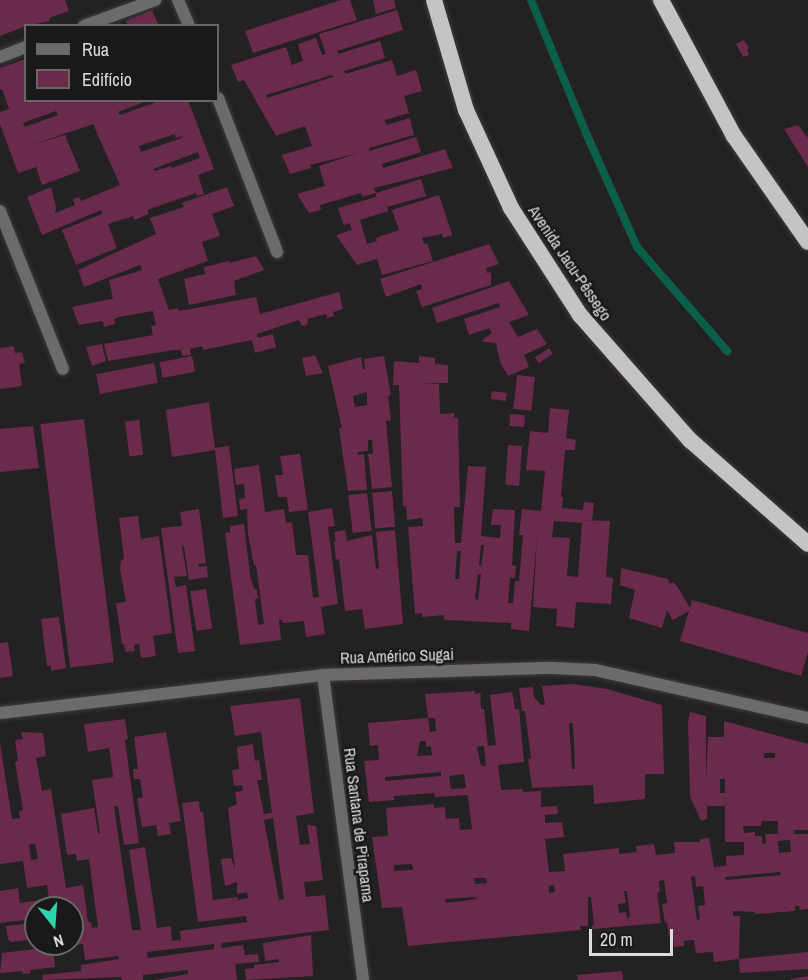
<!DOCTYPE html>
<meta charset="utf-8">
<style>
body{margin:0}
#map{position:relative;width:808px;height:980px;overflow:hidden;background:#242122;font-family:"Archivo Narrow",sans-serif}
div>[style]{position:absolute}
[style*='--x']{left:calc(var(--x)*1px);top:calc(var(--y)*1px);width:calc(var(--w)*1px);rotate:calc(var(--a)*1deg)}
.stream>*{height:8px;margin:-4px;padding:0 4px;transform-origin:4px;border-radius:4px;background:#0a5e4a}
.building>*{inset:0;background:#6a2a4c;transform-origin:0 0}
.roads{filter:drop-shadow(0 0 2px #3e3b3c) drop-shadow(0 0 2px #3e3b3c)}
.minor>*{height:12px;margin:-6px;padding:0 6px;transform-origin:6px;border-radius:6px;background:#6a6c6b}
.trunk>*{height:16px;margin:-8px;padding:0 8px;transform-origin:8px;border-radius:8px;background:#c2c5c4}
span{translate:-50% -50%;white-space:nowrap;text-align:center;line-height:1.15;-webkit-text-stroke:5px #1a1819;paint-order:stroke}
.street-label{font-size:16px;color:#dddbdc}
.legend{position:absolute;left:24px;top:24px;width:195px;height:78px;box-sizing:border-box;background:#1a1819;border:2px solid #686667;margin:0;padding:8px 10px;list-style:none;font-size:18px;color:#dddbdc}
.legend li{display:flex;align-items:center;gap:12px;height:30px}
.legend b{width:30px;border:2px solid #686667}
.north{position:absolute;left:24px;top:896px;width:60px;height:60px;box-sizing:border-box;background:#1a1819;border:2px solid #686667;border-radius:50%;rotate:163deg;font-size:16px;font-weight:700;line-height:24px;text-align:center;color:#dddbdc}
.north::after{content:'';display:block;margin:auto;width:21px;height:27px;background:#2cd5ab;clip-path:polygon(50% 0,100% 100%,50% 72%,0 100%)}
.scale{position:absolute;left:589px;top:929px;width:84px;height:27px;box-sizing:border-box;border:3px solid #dddbdc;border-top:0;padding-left:8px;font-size:18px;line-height:21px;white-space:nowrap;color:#dddbdc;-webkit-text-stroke:4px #1a1819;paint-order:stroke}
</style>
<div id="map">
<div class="stream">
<div style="--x:531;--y:0;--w:144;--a:67.5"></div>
<div style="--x:586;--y:133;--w:125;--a:65.9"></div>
<div style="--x:637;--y:247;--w:138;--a:49.1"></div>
</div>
<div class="building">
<div style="clip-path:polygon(0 0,65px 0,69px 11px,49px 18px,50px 21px,26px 26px,0 36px)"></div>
<div style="clip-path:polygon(341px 0,350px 0,357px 20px,253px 53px,245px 31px)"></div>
<div style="clip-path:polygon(373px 0,394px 0,396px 8px,376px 14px)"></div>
<div style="clip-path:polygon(152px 10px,159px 26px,128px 26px,126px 21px)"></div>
<div style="clip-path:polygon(evenodd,397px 10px,403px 30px,337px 51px,338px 54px,380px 41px,385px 58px,344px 71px,345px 74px,392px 60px,397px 76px,416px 70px,422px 91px,404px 96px,409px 113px,385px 120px,386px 125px,410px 118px,414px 135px,369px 148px,369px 151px,416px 137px,421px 152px,382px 164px,383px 168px,445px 149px,453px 168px,374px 188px,376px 193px,421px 179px,426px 196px,387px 207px,388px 211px,360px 220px,367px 244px,377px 241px,376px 238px,399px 230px,392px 210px,439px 195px,452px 235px,443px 238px,442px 234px,422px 238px,424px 244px,427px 243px,433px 261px,382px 275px,377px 259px,357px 265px,336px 235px,352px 230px,350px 223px,344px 225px,338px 208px,376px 197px,376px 193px,362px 197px,361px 193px,320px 205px,321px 210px,309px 213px,297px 194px,325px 186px,319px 166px,358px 153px,310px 165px,311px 168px,290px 174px,282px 155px,312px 146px,305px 126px,276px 136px,244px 80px,238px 82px,231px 65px,286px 47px,292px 65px,303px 61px,298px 44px,316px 38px,322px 55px,326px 54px,319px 34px,397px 10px,332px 75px,333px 77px,267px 98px,266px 95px,332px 75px)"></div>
<div style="clip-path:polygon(744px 40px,749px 48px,747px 49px,749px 55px,743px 57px,736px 44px)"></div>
<div style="clip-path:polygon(evenodd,26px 59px,25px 103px,33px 100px,149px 100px,118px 112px,120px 115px,162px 100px,188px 100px,214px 169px,198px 175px,204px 194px,197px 196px,196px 193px,147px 210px,149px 214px,134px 220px,133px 216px,108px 224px,117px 248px,76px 265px,62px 230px,102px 214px,101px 210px,42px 235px,27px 197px,51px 187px,56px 207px,55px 213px,75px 205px,73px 199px,79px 197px,81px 201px,120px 185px,93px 124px,31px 145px,65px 135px,80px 171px,42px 185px,36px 167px,18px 173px,0 124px,0 112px,9px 109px,2px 89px,0 90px,0 68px,26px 59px,56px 111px,58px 115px,25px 127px,23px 123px,56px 111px,26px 59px,175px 134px,176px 138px,182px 136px,182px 138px,141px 152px,139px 146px,175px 134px,26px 59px,198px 152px,200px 158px,172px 168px,171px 166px,155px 171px,153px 169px,198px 152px)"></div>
<div style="clip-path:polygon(798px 125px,808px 138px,808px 167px,784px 129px)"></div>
<div style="clip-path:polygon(227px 187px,234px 206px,212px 214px,220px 236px,202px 242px,208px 261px,158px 279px,169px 310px,178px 308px,179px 311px,256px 297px,260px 314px,339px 292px,343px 309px,333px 312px,334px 316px,327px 318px,326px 314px,307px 319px,308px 324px,304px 326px,301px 325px,299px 320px,257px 334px,258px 338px,273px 334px,276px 347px,255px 353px,252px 340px,203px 350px,202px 346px,190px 349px,191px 355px,182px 356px,181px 350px,173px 350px,108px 361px,104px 344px,153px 335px,151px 326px,156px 325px,153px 311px,119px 317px,114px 319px,115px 324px,104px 327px,103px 321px,79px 325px,72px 307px,116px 298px,113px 298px,109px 280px,142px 270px,140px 265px,84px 287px,78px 270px,156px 234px,150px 218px,184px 207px,182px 203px)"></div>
<div style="clip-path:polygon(489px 244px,499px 264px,486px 268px,487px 273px,491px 272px,491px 285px,422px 307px,416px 291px,422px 289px,421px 284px,386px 297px,380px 279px)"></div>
<div style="clip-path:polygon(256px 256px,264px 270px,234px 281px,236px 295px,189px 305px,184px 279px,205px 274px,204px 267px,229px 261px,230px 263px)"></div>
<div style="clip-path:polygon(509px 281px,529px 315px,509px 322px,518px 337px,537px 329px,547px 344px,524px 355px,529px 367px,508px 376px,501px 364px,496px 345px,498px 344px,481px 341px,492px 333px,489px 328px,469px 335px,464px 319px,500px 307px,499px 303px,437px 323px,432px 308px)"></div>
<div style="clip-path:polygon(102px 344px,106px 361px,92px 366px,86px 347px)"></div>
<div style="clip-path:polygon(14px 346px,15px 353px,22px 352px,25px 363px,19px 364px,22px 386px,0 389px,0 348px)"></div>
<div style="left:549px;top:348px;width:7px;height:17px;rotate:56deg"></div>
<div style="clip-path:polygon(315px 355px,323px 373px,306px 376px,302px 358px)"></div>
<div style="left:192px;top:356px;width:16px;height:33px;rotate:79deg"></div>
<div style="clip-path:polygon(evenodd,384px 356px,391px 395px,388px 396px,391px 420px,386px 421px,392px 487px,372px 489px,368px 454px,373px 454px,372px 440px,368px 440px,368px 451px,357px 452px,358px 455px,364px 454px,367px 490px,348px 491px,339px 428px,342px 428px,328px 366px,361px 357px,363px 369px,365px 369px,364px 359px,384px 356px,367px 392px,367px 405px,355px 407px,353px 396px,367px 392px)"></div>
<div style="clip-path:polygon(evenodd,419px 356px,435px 358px,435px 364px,448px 365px,448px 383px,420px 383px,439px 384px,440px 414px,454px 413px,454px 418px,458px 418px,460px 507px,454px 507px,455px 543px,461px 543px,468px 466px,486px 467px,481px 536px,500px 538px,501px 525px,491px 525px,493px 509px,515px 510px,512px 565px,516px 566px,515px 578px,510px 578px,508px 603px,513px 603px,515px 581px,519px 581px,523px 535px,519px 535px,522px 509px,541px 511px,545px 471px,526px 470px,530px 431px,548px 433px,550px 408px,569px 410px,566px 438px,576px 440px,575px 450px,565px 450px,561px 497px,563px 497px,562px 508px,583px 510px,584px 502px,594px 503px,592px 520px,582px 520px,610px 521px,606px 577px,613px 578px,611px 604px,576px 602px,574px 628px,556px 626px,557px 609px,533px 607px,537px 536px,529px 631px,511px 629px,511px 623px,444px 620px,444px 615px,422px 617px,422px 613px,415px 614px,408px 527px,423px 526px,422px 518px,407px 520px,406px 506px,403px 506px,399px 385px,393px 385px,394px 361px,419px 363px,419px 356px,554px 521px,582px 523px,578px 577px,567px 576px,570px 538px,552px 537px,554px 521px,419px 356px,481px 545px,484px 545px,481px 566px,479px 565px,481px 545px,419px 356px,457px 551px,461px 551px,459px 579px,455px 579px,457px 551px,419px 356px,478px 574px,481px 574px,478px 600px,475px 599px,478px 574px)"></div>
<div style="left:154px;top:363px;width:20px;height:59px;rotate:79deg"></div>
<div style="left:517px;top:375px;width:18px;height:34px;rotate:6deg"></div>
<div style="left:492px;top:391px;width:15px;height:8px;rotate:8deg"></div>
<div style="clip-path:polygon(209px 402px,215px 448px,229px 446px,238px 516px,223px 518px,215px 450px,172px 457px,166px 410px)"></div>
<div style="left:510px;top:414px;width:15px;height:12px;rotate:4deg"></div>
<div style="left:84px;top:419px;width:245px;height:44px;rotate:83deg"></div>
<div style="left:139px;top:420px;width:35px;height:14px;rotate:83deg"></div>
<div style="clip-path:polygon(33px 426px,39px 468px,0 472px,0 429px)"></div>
<div style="left:508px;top:445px;width:14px;height:40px;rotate:4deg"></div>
<div style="clip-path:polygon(300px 454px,308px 510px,289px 512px,287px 497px,278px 497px,275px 475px,283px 475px,280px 456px)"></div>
<div style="clip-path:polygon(259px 465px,265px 512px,284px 509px,286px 523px,292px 522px,296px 555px,308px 555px,313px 598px,319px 597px,308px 512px,332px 508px,335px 526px,328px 527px,338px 604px,321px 607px,325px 634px,306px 637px,304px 621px,283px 623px,282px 620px,279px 620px,281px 640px,240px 645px,225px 533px,230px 532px,230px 526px,244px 524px,250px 575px,254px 589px,257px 589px,258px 599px,255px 599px,258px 625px,264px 624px,256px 565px,254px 565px,248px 534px,247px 509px,240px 510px,239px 499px,245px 498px,244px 484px,236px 485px,234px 469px)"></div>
<div style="left:392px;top:491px;width:36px;height:20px;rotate:85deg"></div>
<div style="left:367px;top:493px;width:38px;height:19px;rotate:83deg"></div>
<div style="clip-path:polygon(199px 509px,206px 563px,198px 564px,199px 567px,207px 566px,208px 577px,189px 580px,184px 546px,182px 546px,187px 576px,174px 577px,176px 587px,186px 585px,195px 651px,178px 653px,161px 528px,182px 526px,180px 512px)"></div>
<div style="clip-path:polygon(138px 516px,141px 539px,159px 536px,172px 633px,153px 636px,156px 656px,141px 658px,139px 644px,134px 645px,135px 651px,126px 652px,124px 644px,122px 644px,116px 603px,126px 602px,120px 569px,121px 560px,124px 559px,119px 518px)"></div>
<div style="clip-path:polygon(345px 530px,347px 541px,372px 535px,376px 569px,379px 568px,376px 532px,395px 530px,403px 624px,365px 629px,362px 609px,345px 611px,339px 559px,336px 560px,334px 541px,336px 541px,334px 532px)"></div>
<div style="clip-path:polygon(621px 568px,668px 579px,670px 584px,673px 582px,679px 589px,690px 608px,692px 600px,808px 633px,808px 652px,801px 676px,680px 641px,689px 611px,673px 620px,667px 610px,662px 628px,629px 618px,635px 590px,620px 585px)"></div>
<div style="left:206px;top:589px;width:40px;height:16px;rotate:81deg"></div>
<div style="clip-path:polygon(59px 617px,66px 668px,51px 671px,51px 666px,47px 666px,41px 619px)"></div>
<div style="clip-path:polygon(8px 642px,13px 676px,0 678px,0 643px)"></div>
<div style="clip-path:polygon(evenodd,572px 684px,607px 689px,662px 705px,664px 774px,645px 774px,645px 799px,594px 804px,593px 785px,532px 788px,528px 759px,531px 758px,525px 711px,522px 711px,519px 688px,533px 687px,534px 697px,541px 705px,545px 705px,542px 686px,572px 684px,569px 723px,573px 723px,575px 769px,572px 769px,569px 723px)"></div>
<div style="clip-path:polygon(evenodd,475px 691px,475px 694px,480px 693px,481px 709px,484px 709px,488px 746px,496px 745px,490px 695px,512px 692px,515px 709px,519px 709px,524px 762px,498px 765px,501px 790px,523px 789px,523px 792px,541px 791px,541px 807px,557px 806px,558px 814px,545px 815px,545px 823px,562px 822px,564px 837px,545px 839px,549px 872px,565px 871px,563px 854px,619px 848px,619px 854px,637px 852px,636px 846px,654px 844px,656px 855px,675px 853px,674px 842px,700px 842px,700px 839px,709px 838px,714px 867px,726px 866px,726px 856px,744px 855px,744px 842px,725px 842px,725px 806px,707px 806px,707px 819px,701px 821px,690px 797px,688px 722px,690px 712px,706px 716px,706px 781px,708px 737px,724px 737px,724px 721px,808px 744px,808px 830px,794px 830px,794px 834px,808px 834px,808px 909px,800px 910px,799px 906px,795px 906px,795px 911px,755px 914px,755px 912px,733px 911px,733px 916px,740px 916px,739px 959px,808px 952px,808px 969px,740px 973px,739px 959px,714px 962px,713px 952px,696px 953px,694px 940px,684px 941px,684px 946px,674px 947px,673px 937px,669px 937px,667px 922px,665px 923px,662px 904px,667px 903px,664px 880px,659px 881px,660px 892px,657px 893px,661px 923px,592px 929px,592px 925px,594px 925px,591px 897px,588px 897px,588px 926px,580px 926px,581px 930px,408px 946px,402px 907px,382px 908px,372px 837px,388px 836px,386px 808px,434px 804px,434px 808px,445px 807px,446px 819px,459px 818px,460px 830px,472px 829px,468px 797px,467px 795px,435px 797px,434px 793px,394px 796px,394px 800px,369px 802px,364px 761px,379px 760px,378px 745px,370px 746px,368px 723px,428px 718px,425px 694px,475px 691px,428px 718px,435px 718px,436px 731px,430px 732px,428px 718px,475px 691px,420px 741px,426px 741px,426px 747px,431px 746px,432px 755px,417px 756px,420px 741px,475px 691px,484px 746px,486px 766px,481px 766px,477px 747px,484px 746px,475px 691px,764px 753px,775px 753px,775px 758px,764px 758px,764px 753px,475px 691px,441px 772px,441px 776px,385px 781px,385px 777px,441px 772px,475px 691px,464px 774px,466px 788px,451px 789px,449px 776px,464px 774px,475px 691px,720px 779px,725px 779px,725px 793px,720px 793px,720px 779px,475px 691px,762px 821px,778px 821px,778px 834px,765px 834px,766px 843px,762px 844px,762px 836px,755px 836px,755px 832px,744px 833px,743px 826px,761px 826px,762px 821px,475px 691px,790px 840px,791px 852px,779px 853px,778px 841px,790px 840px,475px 691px,412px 864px,413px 870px,394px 871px,394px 865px,412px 864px,475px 691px,780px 872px,781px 875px,726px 880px,725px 877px,780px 872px,475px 691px,695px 876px,696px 887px,703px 886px,705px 905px,698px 906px,700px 919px,697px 920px,691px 877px,695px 876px,475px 691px,474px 878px,486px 878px,487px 883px,475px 884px,474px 878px,475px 691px,554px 885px,555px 892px,549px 893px,549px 886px,554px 885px,475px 691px,624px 891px,627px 891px,630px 917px,627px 918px,626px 912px,619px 913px,618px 904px,626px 903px,624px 891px,475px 691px,476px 897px,477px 899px,446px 903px,445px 899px,476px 897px)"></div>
<div style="clip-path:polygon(evenodd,300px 698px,314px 813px,296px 816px,300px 845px,310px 844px,307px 825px,316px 826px,323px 880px,304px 882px,306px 897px,325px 895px,329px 930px,221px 943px,222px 948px,243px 945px,245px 955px,258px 954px,259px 962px,235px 964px,237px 980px,155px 980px,188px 974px,188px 970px,143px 975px,143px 980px,122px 980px,121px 977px,43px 980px,42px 975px,81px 971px,81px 965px,119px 959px,118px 956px,85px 960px,83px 944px,73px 945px,72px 940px,72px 908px,36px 908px,36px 939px,11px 942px,8px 939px,6px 926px,34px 923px,33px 915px,32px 919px,0 923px,0 891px,18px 888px,20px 903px,49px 899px,47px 885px,27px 888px,23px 861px,0 864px,0 743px,12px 819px,20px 818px,19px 811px,23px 810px,15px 762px,18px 761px,15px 740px,23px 739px,21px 732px,43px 733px,46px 756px,36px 758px,42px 791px,51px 789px,66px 888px,83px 885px,88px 922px,91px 922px,92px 928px,98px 927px,89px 859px,77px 861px,76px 854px,67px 855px,61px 814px,94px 808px,98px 833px,100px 833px,92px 780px,113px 777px,111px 760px,109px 748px,88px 752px,84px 724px,125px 719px,128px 739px,125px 740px,139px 843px,124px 845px,118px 806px,114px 807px,132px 930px,141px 930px,129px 850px,145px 847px,157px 928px,171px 926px,172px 941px,181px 940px,180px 931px,247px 922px,246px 916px,198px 922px,182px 803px,199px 801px,200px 812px,203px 812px,213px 900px,237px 897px,238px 900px,248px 898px,247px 892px,237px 894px,237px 882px,225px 886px,221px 859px,231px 858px,235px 869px,228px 808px,237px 804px,235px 792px,243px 791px,242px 785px,234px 786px,232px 770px,239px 769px,237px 747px,253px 744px,255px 761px,259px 760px,262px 780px,257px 780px,264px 814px,272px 813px,261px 732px,235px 736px,230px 706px,300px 698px,273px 818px,284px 899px,279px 900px,264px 820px,273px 818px,300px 698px,29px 844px,35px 844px,38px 859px,31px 860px,29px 844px,300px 698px,214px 944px,214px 949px,148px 958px,147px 952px,214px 944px)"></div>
<div style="clip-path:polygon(166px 732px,181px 821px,169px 823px,171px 834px,158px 836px,156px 825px,142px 827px,137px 799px,143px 797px,140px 779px,134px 779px,133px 769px,138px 769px,134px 737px)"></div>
<div style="clip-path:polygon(311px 935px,313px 976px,246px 980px,245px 969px,254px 968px,254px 965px,279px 962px,279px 959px,265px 961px,263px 943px)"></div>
<div style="clip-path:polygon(53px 947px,55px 967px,30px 970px,31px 973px,23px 974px,22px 971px,0 973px,2px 953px)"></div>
<div style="clip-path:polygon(622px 971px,623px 980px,578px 980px,577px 975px)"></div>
<div style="clip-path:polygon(808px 976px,808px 980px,791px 980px,791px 979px)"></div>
</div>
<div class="roads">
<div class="minor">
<div style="--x:178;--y:0;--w:28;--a:67"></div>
<div style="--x:84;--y:26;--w:76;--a:-20.1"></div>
<div style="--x:0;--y:57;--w:28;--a:-21"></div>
<div style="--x:218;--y:98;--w:165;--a:69"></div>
<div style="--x:0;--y:211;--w:170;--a:68.3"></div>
<div style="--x:323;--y:675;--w:308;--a:82.5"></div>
<div style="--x:0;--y:713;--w:325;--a:-6.7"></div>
<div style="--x:323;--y:675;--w:229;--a:-1.8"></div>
<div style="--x:552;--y:668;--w:43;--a:2.7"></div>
<div style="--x:595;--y:670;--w:218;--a:12.7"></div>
</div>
<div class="trunk">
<div style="--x:434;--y:0;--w:115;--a:73.8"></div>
<div style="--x:466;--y:110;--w:108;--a:65.3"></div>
<div style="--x:511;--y:208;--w:127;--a:57.2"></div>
<div style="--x:580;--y:315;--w:167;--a:48.7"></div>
<div style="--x:690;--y:440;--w:157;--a:41.4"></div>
<div style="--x:661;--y:0;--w:154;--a:61.8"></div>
<div style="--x:734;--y:136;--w:129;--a:55.1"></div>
</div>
</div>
<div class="street-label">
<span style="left:570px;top:263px;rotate:56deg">Avenida Jacu-Pêssego</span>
<span style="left:397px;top:656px;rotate:-2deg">Rua Américo Sugai</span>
<span style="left:359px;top:825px;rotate:83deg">Rua Santana de Pirapama</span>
</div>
<ul class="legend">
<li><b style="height:8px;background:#6a6c6b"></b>Rua</li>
<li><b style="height:16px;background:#6a2a4c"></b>Edifício</li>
</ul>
<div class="north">N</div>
<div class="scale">20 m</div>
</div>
